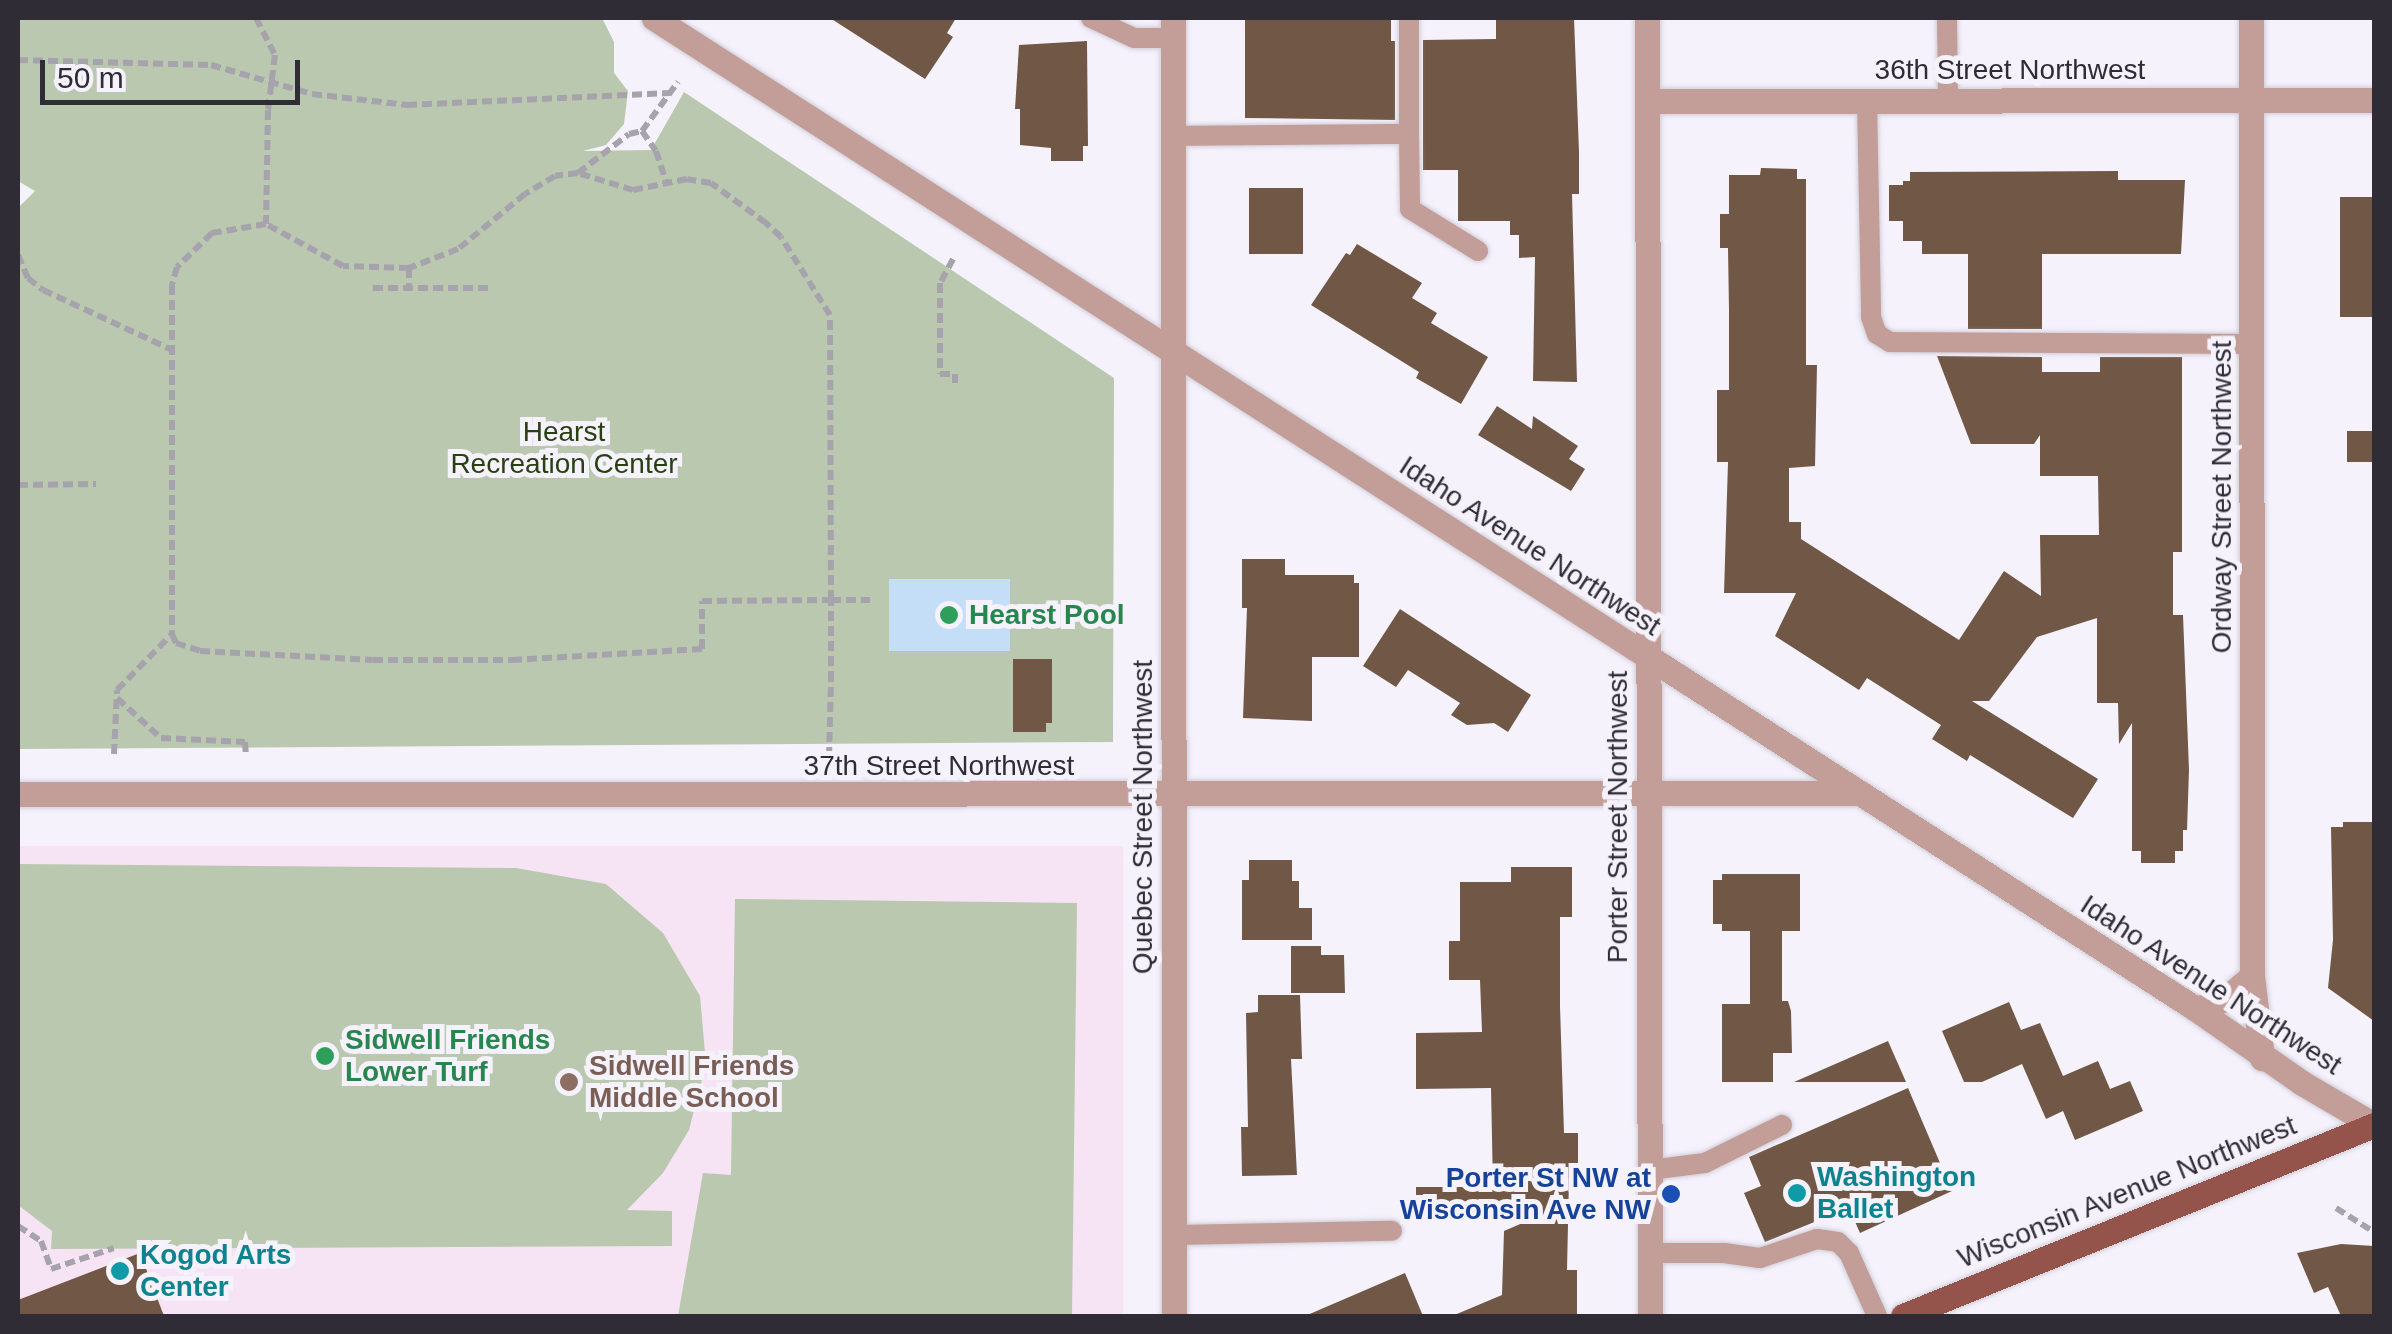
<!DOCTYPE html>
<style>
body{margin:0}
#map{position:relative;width:2392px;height:1334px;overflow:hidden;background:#f5f2fc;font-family:Helvetica,sans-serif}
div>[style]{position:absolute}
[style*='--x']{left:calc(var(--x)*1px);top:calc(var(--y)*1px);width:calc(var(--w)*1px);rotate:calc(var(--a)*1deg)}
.education>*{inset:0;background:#f6e3f4;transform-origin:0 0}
.green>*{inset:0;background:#b9c8ae}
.water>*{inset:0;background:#c3def6;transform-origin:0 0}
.building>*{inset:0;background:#715745;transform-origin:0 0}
.path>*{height:6px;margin-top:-3px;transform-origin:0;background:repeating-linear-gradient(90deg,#a6a3ad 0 10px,transparent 0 15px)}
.roads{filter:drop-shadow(0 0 2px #d1ced8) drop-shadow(0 0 2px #d1ced8)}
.service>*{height:20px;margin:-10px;padding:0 10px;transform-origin:10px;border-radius:10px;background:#c39d97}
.minor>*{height:25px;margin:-12.5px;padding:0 12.5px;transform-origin:12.5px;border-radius:12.5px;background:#c39d97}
.tertiary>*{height:25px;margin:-12.5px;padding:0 12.5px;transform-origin:12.5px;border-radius:12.5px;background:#c39d97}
.primary>*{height:25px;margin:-12.5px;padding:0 12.5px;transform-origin:12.5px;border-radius:12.5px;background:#94534b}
.dots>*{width:28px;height:28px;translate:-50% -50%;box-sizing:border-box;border:5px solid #f5f2fc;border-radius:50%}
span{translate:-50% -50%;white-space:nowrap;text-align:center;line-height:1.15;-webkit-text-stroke:10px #f5f2fc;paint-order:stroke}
.street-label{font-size:28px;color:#2f2c35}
.park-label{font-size:28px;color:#294013}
.leisure-label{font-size:28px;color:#27864d;font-weight:700}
.left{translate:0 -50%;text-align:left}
.education-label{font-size:28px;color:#785e54;font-weight:700}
.culture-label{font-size:28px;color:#0d838f;font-weight:700}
.transit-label{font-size:28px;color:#164399;font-weight:700}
.right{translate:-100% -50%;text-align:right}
.frame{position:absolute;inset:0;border:20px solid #2f2c35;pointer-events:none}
.scale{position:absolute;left:40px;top:60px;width:260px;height:45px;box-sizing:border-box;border:5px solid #2f2c35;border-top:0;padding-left:12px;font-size:30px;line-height:35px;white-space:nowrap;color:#2f2c35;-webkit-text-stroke:8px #f5f2fc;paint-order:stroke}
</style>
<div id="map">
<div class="education">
<div style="left:18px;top:846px;width:1105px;height:470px"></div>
</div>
<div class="green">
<div style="clip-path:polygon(18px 18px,602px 18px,614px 42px,614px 73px,628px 91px,624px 124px,606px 145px,583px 151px,651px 150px,684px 92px,1114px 378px,1113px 742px,18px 749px,18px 208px,35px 191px,18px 181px)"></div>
<div style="clip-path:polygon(18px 864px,516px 868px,606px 884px,663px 933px,700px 996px,706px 1064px,689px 1130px,663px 1173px,627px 1210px,672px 1211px,672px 1246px,51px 1249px,52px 1231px,18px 1205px)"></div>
<div style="clip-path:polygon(735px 899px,1077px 903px,1072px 1316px,678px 1316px,703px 1173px,731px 1175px)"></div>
</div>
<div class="water">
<div style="left:889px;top:579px;width:121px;height:72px"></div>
</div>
<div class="building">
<div style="clip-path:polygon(830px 18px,956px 18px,947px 33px,953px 37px,925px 79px)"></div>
<div style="clip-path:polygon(1245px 18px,1391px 18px,1391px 41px,1395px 41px,1395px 120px,1245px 118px)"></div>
<div style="clip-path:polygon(1496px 18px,1574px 18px,1579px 152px,1579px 194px,1572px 194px,1577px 382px,1533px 381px,1535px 257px,1519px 258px,1519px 235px,1510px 235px,1510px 221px,1458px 221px,1458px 170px,1423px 170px,1423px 40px,1496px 39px)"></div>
<div style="clip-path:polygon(1087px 41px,1088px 146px,1083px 146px,1083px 161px,1051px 161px,1051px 148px,1020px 145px,1020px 109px,1015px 109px,1019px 45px)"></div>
<div style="clip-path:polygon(1761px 168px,1797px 169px,1797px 179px,1806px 179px,1806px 365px,1817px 365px,1815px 466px,1789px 468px,1789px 522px,1801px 522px,1801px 539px,1959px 640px,2004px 571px,2041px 596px,2040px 535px,2099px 535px,2098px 476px,2040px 476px,2040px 435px,2034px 444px,1971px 444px,1937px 356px,2042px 357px,2042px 372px,2100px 372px,2100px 357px,2182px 357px,2182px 552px,2173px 552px,2173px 615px,2183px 615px,2189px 770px,2187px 830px,2183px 830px,2183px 851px,2175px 851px,2175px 863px,2141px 863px,2141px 851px,2132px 851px,2132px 723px,2119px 744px,2118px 703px,2097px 703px,2097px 618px,2037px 637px,1989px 701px,1972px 701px,2098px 779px,2073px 818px,1970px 755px,1967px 761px,1932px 739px,1941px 725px,1867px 678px,1859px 690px,1775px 636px,1796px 593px,1724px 593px,1728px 462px,1717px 462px,1717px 390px,1729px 390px,1729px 310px,1728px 248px,1720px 248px,1720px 214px,1729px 214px,1729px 175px,1760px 175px)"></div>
<div style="clip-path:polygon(2118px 171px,2118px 180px,2185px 180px,2181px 254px,2042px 254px,2042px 329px,1968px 329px,1968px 254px,1922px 254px,1922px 241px,1903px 241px,1903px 221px,1889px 221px,1889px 185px,1903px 185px,1903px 181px,1910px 181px,1910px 172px)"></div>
<div style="left:1249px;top:188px;width:54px;height:66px"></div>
<div style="left:2340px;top:197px;width:34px;height:120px"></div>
<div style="clip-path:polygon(1357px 244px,1422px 283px,1412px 298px,1437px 313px,1431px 323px,1488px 357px,1461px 404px,1416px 378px,1419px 372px,1311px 305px,1346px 253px,1350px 255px)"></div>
<div style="clip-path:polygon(1497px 406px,1532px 429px,1533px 416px,1578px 446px,1569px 459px,1585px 469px,1571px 491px,1478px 435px)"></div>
<div style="left:2374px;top:431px;width:31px;height:27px;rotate:90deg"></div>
<div style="clip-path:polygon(1242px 559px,1285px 559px,1285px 575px,1354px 575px,1354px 583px,1359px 583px,1359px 657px,1312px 657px,1312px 721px,1243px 718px,1247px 608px,1242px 608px)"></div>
<div style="clip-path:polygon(1400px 609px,1531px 695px,1508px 732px,1494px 723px,1467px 725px,1451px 715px,1460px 703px,1408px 670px,1396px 687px,1363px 666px)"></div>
<div style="clip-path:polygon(1013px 659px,1052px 659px,1052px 723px,1046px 723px,1046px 732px,1013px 732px)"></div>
<div style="clip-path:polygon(2343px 822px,2374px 822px,2374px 1021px,2328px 988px,2333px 940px,2331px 827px,2343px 827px)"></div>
<div style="clip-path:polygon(1249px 860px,1292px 860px,1292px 881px,1299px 881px,1299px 908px,1312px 908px,1312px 940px,1242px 940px,1242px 880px,1249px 880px)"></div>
<div style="clip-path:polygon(1511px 867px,1572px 867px,1572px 917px,1560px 917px,1560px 1006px,1564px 1133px,1578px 1133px,1578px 1178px,1569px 1178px,1567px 1270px,1577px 1270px,1577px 1316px,1452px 1316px,1502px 1295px,1504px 1231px,1532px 1219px,1416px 1220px,1416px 1187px,1493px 1187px,1491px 1088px,1416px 1089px,1416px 1033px,1482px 1032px,1480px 980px,1449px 980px,1449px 941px,1460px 941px,1460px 882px,1511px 882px)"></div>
<div style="clip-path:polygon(1722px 874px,1800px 874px,1800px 931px,1782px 931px,1782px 1001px,1788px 1001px,1791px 1011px,1792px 1053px,1773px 1053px,1773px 1082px,1722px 1082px,1722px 1004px,1750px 1004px,1750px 931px,1722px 931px,1722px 924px,1713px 924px,1713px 880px,1722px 880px)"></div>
<div style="clip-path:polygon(1291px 946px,1321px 946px,1321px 955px,1344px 955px,1345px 993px,1291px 993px)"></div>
<div style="clip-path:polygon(1258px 995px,1300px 995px,1302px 1059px,1291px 1059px,1297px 1175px,1242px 1176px,1241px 1127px,1248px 1127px,1246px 1013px,1258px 1012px)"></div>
<div style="clip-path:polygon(2009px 1002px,2021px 1030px,2040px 1023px,2063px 1076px,2098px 1061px,2110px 1089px,2130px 1081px,2143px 1111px,2075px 1140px,2063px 1111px,2046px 1119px,2022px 1064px,1982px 1082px,1964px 1082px,1942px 1031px)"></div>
<div style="clip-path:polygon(1888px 1041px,1906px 1082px,1794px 1082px)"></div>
<div style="clip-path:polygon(1908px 1088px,1952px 1191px,1860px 1233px,1849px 1208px,1765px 1242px,1744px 1193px,1761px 1186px,1749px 1157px)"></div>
<div style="clip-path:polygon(2341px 1244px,2374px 1246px,2374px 1316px,2341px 1316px,2328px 1287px,2314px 1293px,2297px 1253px)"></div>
<div style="clip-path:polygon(140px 1253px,164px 1316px,18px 1316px,18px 1300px)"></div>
<div style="clip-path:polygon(1405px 1273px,1423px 1316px,1305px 1316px)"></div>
</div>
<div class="path">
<div style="--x:256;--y:18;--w:42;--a:62.8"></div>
<div style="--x:275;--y:55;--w:55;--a:97.3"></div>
<div style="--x:268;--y:110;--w:114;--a:91"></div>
<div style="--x:18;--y:60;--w:193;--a:1.5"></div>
<div style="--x:211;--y:65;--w:105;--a:16"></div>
<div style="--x:312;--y:94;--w:96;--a:6.6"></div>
<div style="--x:407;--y:105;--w:263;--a:-2.6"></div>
<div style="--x:642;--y:131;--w:24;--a:55"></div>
<div style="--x:656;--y:151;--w:35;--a:72"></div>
<div style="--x:578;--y:173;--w:64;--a:-37.4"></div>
<div style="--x:629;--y:134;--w:13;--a:-13"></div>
<div style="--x:642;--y:131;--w:61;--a:-53.7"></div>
<div style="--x:18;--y:255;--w:25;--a:67"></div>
<div style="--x:28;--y:278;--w:19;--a:39"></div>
<div style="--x:43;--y:290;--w:142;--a:24.9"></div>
<div style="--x:953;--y:259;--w:27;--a:118"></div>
<div style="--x:940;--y:283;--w:91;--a:90"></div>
<div style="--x:940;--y:374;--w:15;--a:0"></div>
<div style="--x:955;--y:374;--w:9;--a:90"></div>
<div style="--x:409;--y:268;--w:20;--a:90"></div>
<div style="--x:373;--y:288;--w:119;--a:0"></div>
<div style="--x:18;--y:485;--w:78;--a:-0.7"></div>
<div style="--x:117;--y:698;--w:59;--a:42.3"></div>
<div style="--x:161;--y:738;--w:84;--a:2.7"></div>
<div style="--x:245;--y:742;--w:13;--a:86"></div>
<div style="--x:114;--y:754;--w:64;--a:-87.3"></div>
<div style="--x:117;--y:690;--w:78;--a:-45.5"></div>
<div style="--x:829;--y:757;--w:76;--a:-88.5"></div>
<div style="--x:831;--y:681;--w:81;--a:-90"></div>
<div style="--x:831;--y:600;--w:285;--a:-90.2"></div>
<div style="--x:830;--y:315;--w:92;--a:-122.1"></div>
<div style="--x:781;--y:237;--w:21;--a:-137"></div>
<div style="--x:766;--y:223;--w:68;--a:-144"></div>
<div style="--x:711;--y:183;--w:24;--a:-171"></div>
<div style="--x:687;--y:179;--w:55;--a:168.5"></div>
<div style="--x:633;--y:190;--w:58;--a:-162.8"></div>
<div style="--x:578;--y:173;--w:23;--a:173"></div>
<div style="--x:555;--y:176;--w:35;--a:149"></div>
<div style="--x:525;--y:194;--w:87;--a:140.6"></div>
<div style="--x:458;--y:249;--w:53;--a:158.8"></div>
<div style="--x:409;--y:268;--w:66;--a:-178.3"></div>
<div style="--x:343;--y:266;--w:88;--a:-151.4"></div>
<div style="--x:266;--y:224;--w:55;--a:170.5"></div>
<div style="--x:212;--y:233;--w:49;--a:135.8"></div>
<div style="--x:177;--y:267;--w:19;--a:106"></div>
<div style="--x:172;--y:285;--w:349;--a:90"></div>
<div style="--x:172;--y:634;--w:10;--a:66"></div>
<div style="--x:176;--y:643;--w:25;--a:18"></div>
<div style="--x:200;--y:651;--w:173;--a:3"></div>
<div style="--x:373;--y:660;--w:139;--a:0"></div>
<div style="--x:512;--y:660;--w:190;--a:-3.3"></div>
<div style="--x:702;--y:649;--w:48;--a:-90"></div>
<div style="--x:702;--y:601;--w:129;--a:-0.4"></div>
<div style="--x:831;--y:600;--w:39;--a:0"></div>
<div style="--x:2336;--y:1208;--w:45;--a:32.3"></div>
<div style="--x:18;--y:1226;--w:27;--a:33"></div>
<div style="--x:41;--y:1241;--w:30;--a:70"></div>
<div style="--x:51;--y:1269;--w:66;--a:-18.4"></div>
</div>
<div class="roads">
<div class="service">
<div style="--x:1091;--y:18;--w:47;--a:24.9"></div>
<div style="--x:1134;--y:38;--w:39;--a:0"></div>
<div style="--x:1947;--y:18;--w:82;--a:89.3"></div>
<div style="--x:1867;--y:100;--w:217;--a:88.9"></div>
<div style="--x:1871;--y:317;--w:18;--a:71"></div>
<div style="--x:1877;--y:334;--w:15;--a:32"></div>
<div style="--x:1890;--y:342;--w:362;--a:0.3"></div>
<div style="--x:1409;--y:134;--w:75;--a:89.2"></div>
<div style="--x:1410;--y:209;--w:80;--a:31.7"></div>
<div style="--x:1173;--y:136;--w:236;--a:-0.5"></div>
<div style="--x:1409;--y:134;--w:116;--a:-90"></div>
<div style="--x:1650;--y:1170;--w:55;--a:-7.3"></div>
<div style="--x:1705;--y:1163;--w:86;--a:-26.3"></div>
<div style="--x:1174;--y:1235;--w:218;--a:-1.1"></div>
<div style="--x:1650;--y:1253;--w:74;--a:0"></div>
<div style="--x:1724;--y:1253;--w:36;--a:8"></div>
<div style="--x:1760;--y:1258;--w:60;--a:-18.4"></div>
<div style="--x:1817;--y:1239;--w:21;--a:8"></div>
<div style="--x:1838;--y:1242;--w:16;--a:45"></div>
<div style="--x:1849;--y:1253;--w:69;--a:66"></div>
</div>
<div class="minor">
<div style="--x:654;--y:18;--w:1180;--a:32.72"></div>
<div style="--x:1173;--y:18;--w:1298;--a:89.96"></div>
<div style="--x:2251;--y:18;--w:958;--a:89.94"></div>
<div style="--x:2252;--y:976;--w:83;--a:83"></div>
<div style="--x:1647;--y:101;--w:727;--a:-0.08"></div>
<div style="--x:18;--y:794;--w:1842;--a:-0.03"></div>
<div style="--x:2196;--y:1009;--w:31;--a:-19"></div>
<div style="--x:2225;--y:999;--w:35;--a:-40"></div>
</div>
<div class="tertiary">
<div style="--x:1647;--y:18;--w:1298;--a:89.87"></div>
<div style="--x:1647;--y:656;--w:653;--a:32.74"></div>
<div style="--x:2196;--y:1009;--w:129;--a:34.9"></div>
<div style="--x:2302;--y:1083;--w:83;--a:30.3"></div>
</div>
<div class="primary">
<div style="--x:1903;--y:1316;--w:508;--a:-22.07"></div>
</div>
</div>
<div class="dots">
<div style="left:949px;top:615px;background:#2e9e5b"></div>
<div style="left:325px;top:1056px;background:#2e9e5b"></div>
<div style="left:569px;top:1082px;background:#8d6e63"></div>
<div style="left:1797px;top:1193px;background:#0f9aa8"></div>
<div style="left:1671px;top:1194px;background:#1a4fb4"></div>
<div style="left:120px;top:1271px;background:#0f9aa8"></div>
</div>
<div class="street-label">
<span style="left:2010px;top:70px">36th Street Northwest</span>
<span style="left:2222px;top:497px;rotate:-90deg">Ordway Street Northwest</span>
<span style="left:1530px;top:546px;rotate:33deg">Idaho Avenue Northwest</span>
<span style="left:939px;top:766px">37th Street Northwest</span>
<span style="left:1143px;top:817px;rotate:-90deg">Quebec Street Northwest</span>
<span style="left:1618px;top:817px;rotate:-90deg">Porter Street Northwest</span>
<span style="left:2211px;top:985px;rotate:33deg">Idaho Avenue Northwest</span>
<span style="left:2127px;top:1192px;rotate:-22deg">Wisconsin Avenue Northwest</span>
</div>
<div class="park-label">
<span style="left:564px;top:448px">Hearst<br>Recreation Center</span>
</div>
<div class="leisure-label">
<span class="left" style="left:969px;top:615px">Hearst Pool</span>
<span class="left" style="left:345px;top:1056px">Sidwell Friends<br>Lower Turf</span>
</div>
<div class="education-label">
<span class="left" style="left:589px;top:1082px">Sidwell Friends<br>Middle School</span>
</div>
<div class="culture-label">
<span class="left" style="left:1817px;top:1193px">Washington<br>Ballet</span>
<span class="left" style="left:140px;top:1271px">Kogod Arts<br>Center</span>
</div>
<div class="transit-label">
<span class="right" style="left:1651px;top:1194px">Porter St NW at<br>Wisconsin Ave NW</span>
</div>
<div class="frame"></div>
<div class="scale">50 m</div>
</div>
